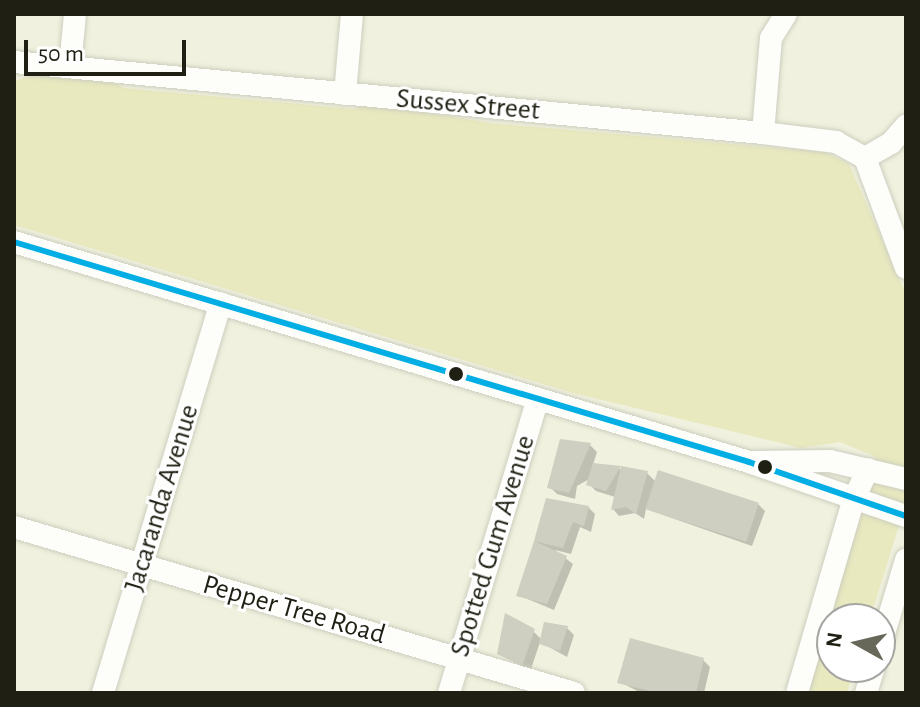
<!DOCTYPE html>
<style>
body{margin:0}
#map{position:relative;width:920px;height:707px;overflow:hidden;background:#f1f1df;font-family:"Alegreya Sans",sans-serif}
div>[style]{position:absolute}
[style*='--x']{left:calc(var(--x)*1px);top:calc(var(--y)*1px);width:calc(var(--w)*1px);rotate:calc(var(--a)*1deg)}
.green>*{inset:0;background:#e8e9bf}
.shadow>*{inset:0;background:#0003}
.building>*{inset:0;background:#cfcfc1;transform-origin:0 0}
.roads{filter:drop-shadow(0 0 2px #cdcebf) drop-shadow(0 0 2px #cdcebf)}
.minor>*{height:22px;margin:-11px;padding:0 11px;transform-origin:11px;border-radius:11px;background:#fdfdfa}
.bus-1>*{height:6px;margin:-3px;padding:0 3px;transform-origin:3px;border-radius:3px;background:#02aee4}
.dots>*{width:22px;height:22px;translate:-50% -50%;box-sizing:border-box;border:4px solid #fff;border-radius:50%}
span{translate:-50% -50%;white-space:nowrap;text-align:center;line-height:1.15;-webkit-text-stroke:6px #fff;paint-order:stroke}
.street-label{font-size:28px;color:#1f1f13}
.frame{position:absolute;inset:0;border:16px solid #1f1f13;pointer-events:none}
.north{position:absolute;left:816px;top:603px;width:80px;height:80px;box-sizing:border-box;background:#fff;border:2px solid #a5a5a1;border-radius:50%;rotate:278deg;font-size:22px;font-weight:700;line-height:32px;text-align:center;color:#1f1f13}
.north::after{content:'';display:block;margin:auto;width:28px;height:36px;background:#68685a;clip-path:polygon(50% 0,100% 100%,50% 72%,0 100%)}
.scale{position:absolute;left:24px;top:40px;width:162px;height:36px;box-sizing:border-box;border:4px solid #1f1f13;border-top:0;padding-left:10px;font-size:24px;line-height:28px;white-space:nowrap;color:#1f1f13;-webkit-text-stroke:6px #fff;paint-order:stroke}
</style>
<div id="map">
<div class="green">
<div style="clip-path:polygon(33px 75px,116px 83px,124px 88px,354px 109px,366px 103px,491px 123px,825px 152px,849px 164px,906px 294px,906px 503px,870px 619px,832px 619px,832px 667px,855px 667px,847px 693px,806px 693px,876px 457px,840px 442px,801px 448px,573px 393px,14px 225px,14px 81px)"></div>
</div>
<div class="shadow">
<div style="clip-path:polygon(561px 442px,590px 445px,597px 452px,593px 465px,647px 473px,655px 481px,758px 504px,765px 511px,752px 546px,646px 509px,644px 519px,635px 513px,619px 516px,613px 509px,615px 497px,596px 491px,589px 484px,591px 478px,577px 486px,575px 499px,557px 494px,550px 487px)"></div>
<div style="clip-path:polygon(548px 501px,588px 507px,595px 514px,591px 532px,580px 527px,571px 554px,555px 550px,573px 564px,554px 610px,518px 595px)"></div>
<div style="clip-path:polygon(545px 625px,567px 628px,574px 635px,567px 657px,540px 642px,530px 672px,500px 653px,533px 631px,542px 640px)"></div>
<div style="clip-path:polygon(703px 660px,710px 667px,704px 693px,641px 693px,620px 682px)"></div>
</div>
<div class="building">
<div style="clip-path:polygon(560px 439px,591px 443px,569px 493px,547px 488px)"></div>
<div style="clip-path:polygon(593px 463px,621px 466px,606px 491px,586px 485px)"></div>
<div style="clip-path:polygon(621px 466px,648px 471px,636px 514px,626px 507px,611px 510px)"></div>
<div style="left:658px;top:470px;width:106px;height:41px;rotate:18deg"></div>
<div style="clip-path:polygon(546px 498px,589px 506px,584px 526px,573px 522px,563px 548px,534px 541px)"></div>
<div style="clip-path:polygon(534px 541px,567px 556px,547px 604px,516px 596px)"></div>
<div style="clip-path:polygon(505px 613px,535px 629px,522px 666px,497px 654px)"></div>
<div style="clip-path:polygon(544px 622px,568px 626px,560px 651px,539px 644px)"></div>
<div style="clip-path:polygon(630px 638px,704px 658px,696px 693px,658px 693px,617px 683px)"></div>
</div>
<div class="roads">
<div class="minor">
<div style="--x:14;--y:62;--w:752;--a:5.42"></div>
<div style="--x:763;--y:133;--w:74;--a:7"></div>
<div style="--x:836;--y:142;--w:33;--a:29"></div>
<div style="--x:70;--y:66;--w:52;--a:-84.5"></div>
<div style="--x:345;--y:94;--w:80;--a:-85"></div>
<div style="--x:763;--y:133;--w:95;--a:-85.2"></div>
<div style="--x:771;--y:38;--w:28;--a:-58"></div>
<div style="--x:865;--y:158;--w:117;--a:69.6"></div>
<div style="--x:865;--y:158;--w:30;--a:-30"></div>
<div style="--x:891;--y:143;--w:23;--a:-49"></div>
<div style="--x:14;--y:242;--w:767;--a:16.66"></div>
<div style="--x:749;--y:462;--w:166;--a:19"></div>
<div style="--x:754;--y:462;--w:76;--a:-0.8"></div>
<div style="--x:830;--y:461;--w:78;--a:13.3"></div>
<div style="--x:14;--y:527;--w:584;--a:16.51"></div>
<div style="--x:880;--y:647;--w:91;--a:-73.4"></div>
<div style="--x:103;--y:693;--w:407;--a:-73.2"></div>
<div style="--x:449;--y:693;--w:307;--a:-73.2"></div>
<div style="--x:797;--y:693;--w:200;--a:-73.7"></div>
<div style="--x:853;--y:501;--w:35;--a:-65"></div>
<div style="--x:866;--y:693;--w:27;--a:-73"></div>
</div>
</div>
<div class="bus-1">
<div style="--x:14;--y:242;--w:767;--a:16.66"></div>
<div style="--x:749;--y:462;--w:166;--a:19"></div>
</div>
<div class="dots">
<div style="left:456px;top:374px;background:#1f1f13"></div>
<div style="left:765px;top:467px;background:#1f1f13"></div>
</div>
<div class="street-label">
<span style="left:468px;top:105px;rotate:5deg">Sussex Street</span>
<span style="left:162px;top:498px;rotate:-73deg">Jacaranda Avenue</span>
<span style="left:493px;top:546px;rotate:-73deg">Spotted Gum Avenue</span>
<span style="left:294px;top:610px;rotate:16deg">Pepper Tree Road</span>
</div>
<div class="frame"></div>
<div class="north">N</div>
<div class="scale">50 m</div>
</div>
